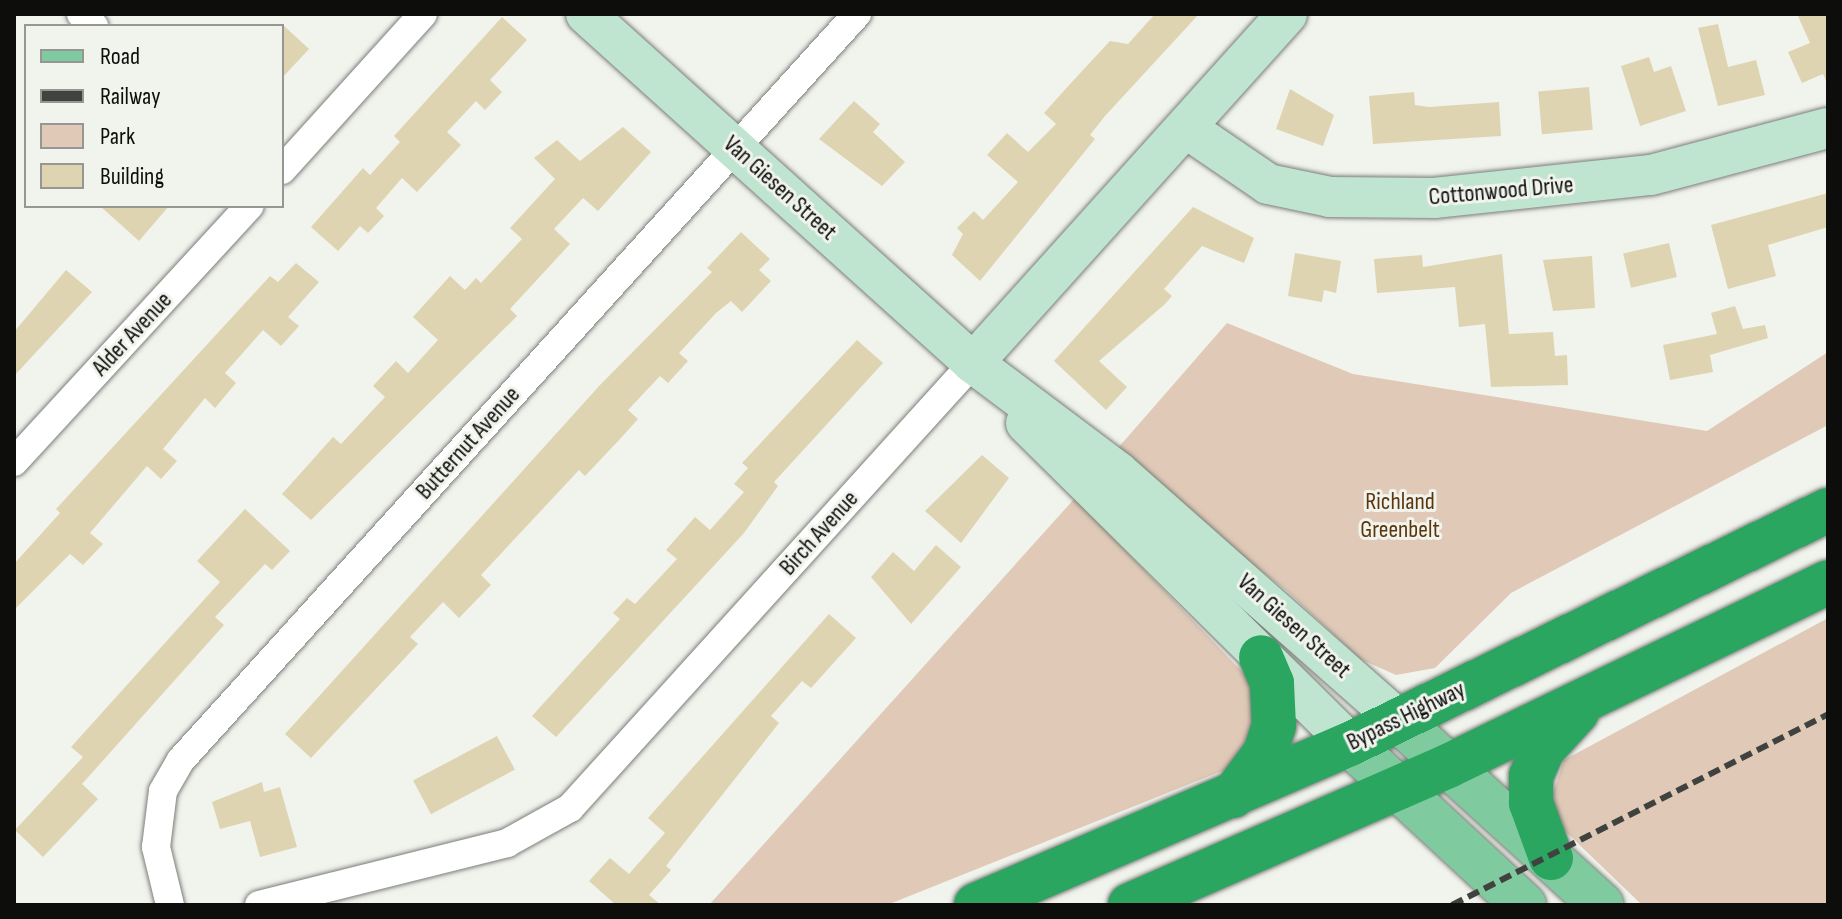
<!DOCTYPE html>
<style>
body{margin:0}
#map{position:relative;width:1842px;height:919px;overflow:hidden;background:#f1f3ed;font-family:"Sofia Sans Condensed",sans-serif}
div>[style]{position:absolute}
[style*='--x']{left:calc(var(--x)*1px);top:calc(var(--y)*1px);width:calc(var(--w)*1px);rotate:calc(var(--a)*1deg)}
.green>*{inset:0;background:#e0cab7}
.building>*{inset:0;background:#dfd4b1;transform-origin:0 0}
.roads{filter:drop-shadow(0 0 2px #7c7e79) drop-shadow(0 0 2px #7c7e79)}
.street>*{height:28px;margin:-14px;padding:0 14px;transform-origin:14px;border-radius:14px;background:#fff}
.secondary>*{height:40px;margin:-20px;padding:0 20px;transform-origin:20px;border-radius:20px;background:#bfe4cf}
.primary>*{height:44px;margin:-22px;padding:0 22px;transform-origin:22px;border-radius:22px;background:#80caa0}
.highway>*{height:44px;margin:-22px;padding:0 22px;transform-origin:22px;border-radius:22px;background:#2ba660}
.rail>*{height:6px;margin-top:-3px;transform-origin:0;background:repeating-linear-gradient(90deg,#40423f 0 12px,transparent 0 18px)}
span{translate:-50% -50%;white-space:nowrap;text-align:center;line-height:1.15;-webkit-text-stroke:6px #f1f3ed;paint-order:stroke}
.street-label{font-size:24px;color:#0d0e0c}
.park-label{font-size:24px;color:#5c350b}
.frame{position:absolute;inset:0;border:16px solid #0d0e0c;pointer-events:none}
.legend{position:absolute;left:24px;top:24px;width:260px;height:184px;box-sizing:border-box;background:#f1f3ed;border:2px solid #969793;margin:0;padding:10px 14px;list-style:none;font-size:24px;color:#0d0e0c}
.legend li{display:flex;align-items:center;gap:16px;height:40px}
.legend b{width:40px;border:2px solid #969793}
</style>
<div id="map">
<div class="green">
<div style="clip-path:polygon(1227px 323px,1353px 374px,1707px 431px,1828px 352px,1828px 425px,1511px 593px,1435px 668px,1396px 675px,1360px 659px,1286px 590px,1116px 460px,1118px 448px)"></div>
<div style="clip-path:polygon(1075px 498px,1251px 681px,1256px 724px,1232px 767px,887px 905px,709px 905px)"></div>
<div style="clip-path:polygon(1828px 618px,1828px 905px,1642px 905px,1564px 830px,1550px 803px,1564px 760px)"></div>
</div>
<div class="building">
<div style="clip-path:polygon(1155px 14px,1199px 14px,1105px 116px,1090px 135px,1095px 139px,980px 281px,952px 255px,963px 234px,957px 228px,974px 211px,983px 220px,1018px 182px,987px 155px,1007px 133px,1028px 152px,1056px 124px,1044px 113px,1070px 84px,1110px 41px,1128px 44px)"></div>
<div style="clip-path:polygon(1797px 14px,1828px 14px,1828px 85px,1823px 74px,1802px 83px,1788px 52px,1810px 43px)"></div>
<div style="clip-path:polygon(502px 17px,527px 40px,490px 80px,502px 92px,485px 110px,476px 101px,447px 132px,461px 145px,417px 192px,402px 178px,376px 208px,384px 216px,368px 233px,360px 226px,338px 251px,311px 227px,363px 168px,370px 175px,400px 142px,394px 136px)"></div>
<div style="clip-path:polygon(282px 24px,309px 49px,282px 78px)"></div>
<div style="clip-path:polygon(1718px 24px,1728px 67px,1756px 60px,1765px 95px,1718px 106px,1698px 28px)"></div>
<div style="clip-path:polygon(1649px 57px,1654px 72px,1671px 66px,1686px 111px,1640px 126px,1621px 66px)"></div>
<div style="left:1589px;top:87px;width:43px;height:51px;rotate:85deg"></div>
<div style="clip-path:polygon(1290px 89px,1334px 115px,1323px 146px,1276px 129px)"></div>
<div style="clip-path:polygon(1414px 92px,1415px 105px,1429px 107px,1499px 102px,1501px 136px,1373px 144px,1369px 96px)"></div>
<div style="clip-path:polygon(854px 101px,880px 124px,873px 132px,905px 162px,882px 186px,819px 139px)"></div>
<div style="clip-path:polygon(623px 127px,651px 152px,598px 211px,583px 198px,554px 229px,570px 244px,510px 309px,517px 316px,311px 520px,282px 494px,333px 437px,341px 444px,385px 397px,373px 386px,396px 361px,408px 373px,438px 340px,413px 317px,450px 276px,465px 290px,476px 278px,481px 283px,522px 239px,510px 228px,555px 179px,534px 158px,557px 140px,580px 161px)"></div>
<div style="clip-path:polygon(1828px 193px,1828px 227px,1768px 245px,1776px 276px,1728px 289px,1711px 225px)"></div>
<div style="clip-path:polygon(100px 206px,169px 206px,139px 241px)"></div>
<div style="clip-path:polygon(1193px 207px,1254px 238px,1244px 263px,1202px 246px,1164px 289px,1172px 296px,1165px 304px,1099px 361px,1127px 387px,1106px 410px,1054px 361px)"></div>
<div style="clip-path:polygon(741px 232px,770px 259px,759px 270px,771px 281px,742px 312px,731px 301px,716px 313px,679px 353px,688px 361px,668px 383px,660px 376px,628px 410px,638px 419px,620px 439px,585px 476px,579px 470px,481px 575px,491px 585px,459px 618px,443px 602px,410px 637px,418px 644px,311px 758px,285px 734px,600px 385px,712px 272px,707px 268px)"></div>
<div style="left:1669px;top:243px;width:35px;height:47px;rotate:77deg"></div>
<div style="clip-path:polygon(1295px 253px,1341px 261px,1336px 293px,1324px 290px,1322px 302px,1288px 296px)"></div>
<div style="clip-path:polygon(1502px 254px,1509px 334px,1553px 332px,1555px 356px,1567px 355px,1568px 385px,1491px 387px,1485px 324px,1459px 327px,1455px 287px,1377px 293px,1374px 259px,1422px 255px,1423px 267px)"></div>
<div style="clip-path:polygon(1592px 256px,1595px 308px,1553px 311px,1543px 260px)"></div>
<div style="clip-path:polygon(296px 263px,319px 282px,288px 317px,299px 326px,281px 346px,263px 330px,225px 373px,236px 383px,215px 408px,205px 398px,163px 449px,177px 461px,161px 479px,147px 466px,90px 533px,103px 544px,83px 565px,70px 554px,14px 610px,14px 564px,60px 513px,56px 509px,270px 276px,278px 282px)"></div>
<div style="clip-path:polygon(66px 270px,92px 292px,14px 376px,14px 332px)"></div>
<div style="clip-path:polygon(1735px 306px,1743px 329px,1765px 325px,1768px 338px,1710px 355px,1713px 372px,1670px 380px,1663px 345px,1717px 334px,1711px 313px)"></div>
<div style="clip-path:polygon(857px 340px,883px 363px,774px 482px,778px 486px,744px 533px,556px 737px,532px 716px,620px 619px,613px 613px,627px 598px,635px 604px,677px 559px,666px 550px,695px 517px,710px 530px,744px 492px,734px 484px,748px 468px,742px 463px)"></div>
<div style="clip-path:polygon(982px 455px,1009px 478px,961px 543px,925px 511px)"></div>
<div style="clip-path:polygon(245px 509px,290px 551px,272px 570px,265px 564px,215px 617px,224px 625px,82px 784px,98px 799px,43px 857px,15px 830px,83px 757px,71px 747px,220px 582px,197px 561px)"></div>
<div style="clip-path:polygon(936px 545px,961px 567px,911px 624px,871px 577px,893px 552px,914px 571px)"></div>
<div style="clip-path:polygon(829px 614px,856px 638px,811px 688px,802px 681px,771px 716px,779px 723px,666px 866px,671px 870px,649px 895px,661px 905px,616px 905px,589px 881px,610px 858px,629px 874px,665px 833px,648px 818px)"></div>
<div style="left:497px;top:736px;width:38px;height:95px;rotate:62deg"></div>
<div style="clip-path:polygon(262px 782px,264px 792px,280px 787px,297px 847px,260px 857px,250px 821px,220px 829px,212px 802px)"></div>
</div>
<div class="roads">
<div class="street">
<div style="--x:81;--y:14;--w:18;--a:43"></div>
<div style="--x:282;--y:170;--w:210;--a:-47.9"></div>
<div style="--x:14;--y:462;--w:348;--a:-47.4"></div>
<div style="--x:170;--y:905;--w:60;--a:-103.6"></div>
<div style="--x:156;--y:847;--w:56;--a:-82.9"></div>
<div style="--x:163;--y:791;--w:36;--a:-60"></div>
<div style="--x:181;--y:760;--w:1007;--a:-47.82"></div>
<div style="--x:259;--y:905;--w:256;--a:-14"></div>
<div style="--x:507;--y:843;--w:72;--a:-29.1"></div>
<div style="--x:570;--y:808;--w:600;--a:-47.84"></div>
</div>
<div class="secondary">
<div style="--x:586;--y:14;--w:521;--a:42.04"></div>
<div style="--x:973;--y:363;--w:181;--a:36.9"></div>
<div style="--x:1118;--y:472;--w:374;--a:41.5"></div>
<div style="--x:1186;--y:128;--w:99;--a:34.3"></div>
<div style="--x:1268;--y:184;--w:63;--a:11.8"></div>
<div style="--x:1330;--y:197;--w:104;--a:0.6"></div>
<div style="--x:1434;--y:198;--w:218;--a:-6.1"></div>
<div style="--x:1651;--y:175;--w:183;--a:-14.9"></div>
<div style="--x:973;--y:363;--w:469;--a:-48"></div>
<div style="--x:1026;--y:423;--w:456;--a:44.7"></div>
</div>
<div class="primary">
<div style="--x:1398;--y:720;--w:275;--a:42.3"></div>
<div style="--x:1350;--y:744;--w:237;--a:42.8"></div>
</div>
<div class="highway">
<div style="--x:1233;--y:796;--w:54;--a:-53.3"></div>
<div style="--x:1265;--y:753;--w:28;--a:-72"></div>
<div style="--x:1274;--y:726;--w:43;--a:-92.7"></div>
<div style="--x:1272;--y:683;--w:28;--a:-113"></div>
<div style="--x:1551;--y:858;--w:59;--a:-110"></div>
<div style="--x:1531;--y:803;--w:27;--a:-90"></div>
<div style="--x:1531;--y:776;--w:30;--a:-66"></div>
<div style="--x:1543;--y:749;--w:50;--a:-47.4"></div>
<div style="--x:976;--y:905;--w:407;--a:-23.3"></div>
<div style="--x:1350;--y:744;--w:532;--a:-26.08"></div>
<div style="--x:1130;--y:905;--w:347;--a:-23.6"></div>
<div style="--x:1448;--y:766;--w:422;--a:-25.8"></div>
</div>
</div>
<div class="rail">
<div style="--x:1452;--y:905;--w:422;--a:-26.9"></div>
</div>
<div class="street-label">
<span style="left:780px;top:188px;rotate:42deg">Van Giesen Street</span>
<span style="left:1501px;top:191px;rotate:-5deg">Cottonwood Drive</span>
<span style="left:132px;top:334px;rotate:-47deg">Alder Avenue</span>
<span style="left:468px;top:443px;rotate:-48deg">Butternut Avenue</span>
<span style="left:819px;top:533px;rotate:-48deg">Birch Avenue</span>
<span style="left:1294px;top:626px;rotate:42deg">Van Giesen Street</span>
<span style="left:1406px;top:716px;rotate:-26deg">Bypass Highway</span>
</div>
<div class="park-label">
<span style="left:1400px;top:516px">Richland<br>Greenbelt</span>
</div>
<div class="frame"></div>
<ul class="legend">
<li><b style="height:10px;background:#80caa0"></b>Road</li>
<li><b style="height:10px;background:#40423f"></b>Railway</li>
<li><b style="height:22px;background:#e0cab7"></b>Park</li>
<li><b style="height:22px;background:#dfd4b1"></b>Building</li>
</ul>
</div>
